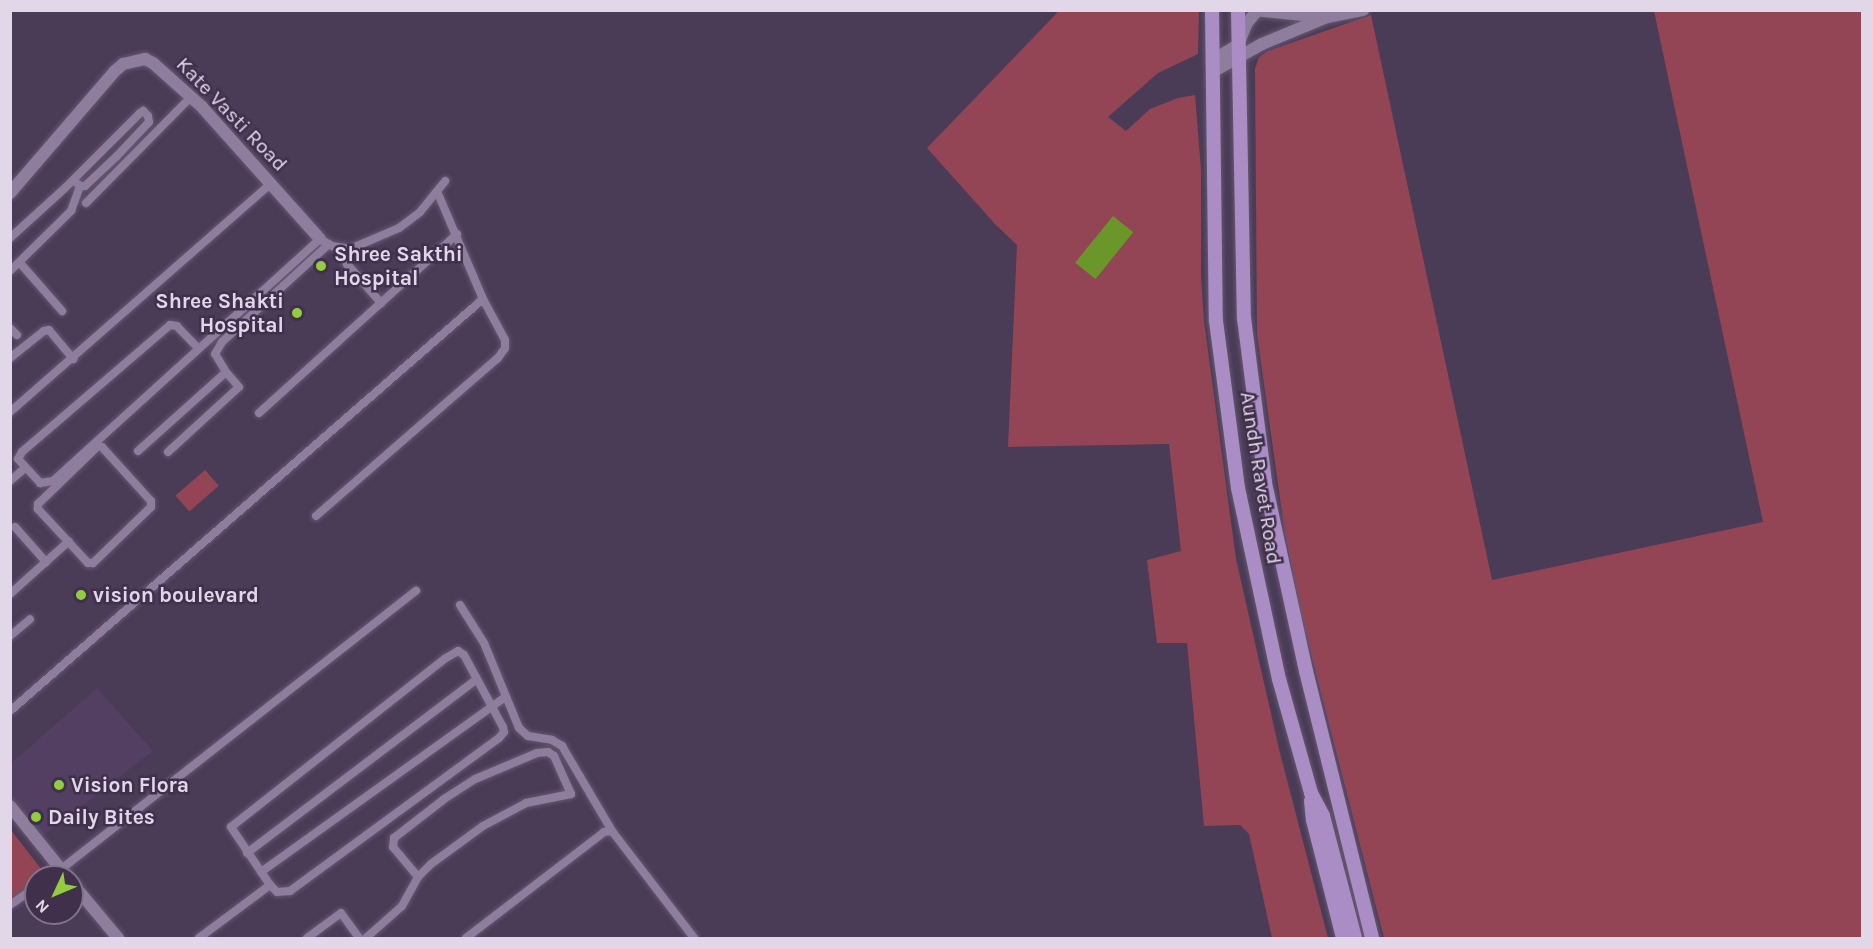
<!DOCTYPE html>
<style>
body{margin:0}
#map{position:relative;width:1873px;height:949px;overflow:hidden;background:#4a3b57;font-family:Karla,sans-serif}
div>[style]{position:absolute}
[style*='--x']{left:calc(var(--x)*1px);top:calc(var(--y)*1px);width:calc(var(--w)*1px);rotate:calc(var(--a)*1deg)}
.built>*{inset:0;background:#523f62}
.green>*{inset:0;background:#944555;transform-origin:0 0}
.water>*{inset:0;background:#6b972a;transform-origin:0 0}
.roads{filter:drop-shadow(0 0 2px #655870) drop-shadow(0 0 2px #655870)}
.street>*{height:8px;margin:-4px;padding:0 4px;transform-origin:4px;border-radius:4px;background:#8e7d9d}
.secondary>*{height:12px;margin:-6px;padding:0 6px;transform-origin:6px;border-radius:6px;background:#8e7d9d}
.primary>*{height:14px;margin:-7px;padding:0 7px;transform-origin:7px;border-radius:7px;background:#ab8dc5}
.dots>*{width:16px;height:16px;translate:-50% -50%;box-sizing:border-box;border:3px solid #40304c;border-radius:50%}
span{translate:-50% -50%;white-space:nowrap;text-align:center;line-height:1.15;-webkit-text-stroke:5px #40304c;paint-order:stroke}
.street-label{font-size:21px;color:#e1d7e9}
.poi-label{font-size:21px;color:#e1d7e9;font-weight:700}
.left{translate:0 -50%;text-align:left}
.right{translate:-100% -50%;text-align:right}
.frame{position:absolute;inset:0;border:12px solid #e1d7e9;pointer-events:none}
.north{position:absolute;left:24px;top:865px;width:60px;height:60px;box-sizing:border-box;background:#40304c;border:2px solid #80738b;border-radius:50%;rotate:226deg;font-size:16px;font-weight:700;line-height:24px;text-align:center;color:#e1d7e9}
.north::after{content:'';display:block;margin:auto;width:21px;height:27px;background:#93cd3d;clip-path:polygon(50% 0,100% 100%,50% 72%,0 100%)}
</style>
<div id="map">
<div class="built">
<div style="clip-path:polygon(97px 688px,153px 751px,41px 837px,11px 797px,10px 764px)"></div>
</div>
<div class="green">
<div style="clip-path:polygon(1055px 11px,1199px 11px,1198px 54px,1158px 73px,1108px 117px,1126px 131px,1150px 109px,1178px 98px,1195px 95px,1201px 169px,1201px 276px,1204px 321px,1236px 559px,1279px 749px,1328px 938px,1272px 938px,1249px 834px,1240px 825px,1204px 826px,1187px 643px,1157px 643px,1147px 560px,1181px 551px,1169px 444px,1008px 447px,1017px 245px,995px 224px,927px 148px,1057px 13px)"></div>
<div style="clip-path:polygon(1654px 11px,1862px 11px,1862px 938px,1384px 938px,1302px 619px,1285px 534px,1257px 334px,1255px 69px,1259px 57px,1268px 51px,1371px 15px,1492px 580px,1763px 522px)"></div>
<div style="left:205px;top:470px;width:21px;height:39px;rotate:49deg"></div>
<div style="clip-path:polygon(10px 829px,46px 875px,36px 877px,36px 883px,11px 901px)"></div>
</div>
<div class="water">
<div style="left:1113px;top:216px;width:26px;height:60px;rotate:39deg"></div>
</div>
<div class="roads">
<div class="street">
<div style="--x:86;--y:203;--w:149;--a:-45.3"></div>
<div style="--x:10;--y:238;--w:74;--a:-42.3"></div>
<div style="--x:65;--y:188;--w:106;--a:-45"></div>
<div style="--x:140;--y:113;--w:4;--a:-34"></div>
<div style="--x:143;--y:111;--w:7;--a:45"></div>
<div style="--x:148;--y:116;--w:6;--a:81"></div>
<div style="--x:149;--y:122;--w:47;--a:133.3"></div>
<div style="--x:117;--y:156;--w:44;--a:136.8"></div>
<div style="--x:85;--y:186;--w:5;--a:180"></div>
<div style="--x:80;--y:186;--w:9;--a:-139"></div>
<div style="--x:342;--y:249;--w:16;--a:72"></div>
<div style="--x:347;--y:264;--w:52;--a:48.9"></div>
<div style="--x:20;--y:263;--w:64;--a:48.8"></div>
<div style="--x:10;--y:271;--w:86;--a:-44.5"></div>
<div style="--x:71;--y:211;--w:27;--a:-70"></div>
<div style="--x:10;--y:328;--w:10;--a:45"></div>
<div style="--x:198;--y:348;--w:30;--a:-134"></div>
<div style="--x:177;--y:326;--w:7;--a:-172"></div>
<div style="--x:170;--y:325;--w:195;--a:139.4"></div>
<div style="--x:22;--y:452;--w:8;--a:120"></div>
<div style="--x:18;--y:459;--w:33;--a:47"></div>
<div style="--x:40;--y:483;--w:13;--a:-9"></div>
<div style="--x:53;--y:481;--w:360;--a:-42.2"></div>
<div style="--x:320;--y:239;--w:14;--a:30"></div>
<div style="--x:332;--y:246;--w:18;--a:9"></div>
<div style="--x:350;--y:249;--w:53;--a:-23.2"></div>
<div style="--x:399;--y:228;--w:26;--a:-37"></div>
<div style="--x:420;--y:212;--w:40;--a:-51"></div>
<div style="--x:10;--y:358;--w:43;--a:-38.5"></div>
<div style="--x:44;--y:331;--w:5;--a:-11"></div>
<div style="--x:49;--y:330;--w:38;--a:50"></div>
<div style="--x:10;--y:412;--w:348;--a:-41.2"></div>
<div style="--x:259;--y:413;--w:267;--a:-42.1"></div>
<div style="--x:98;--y:446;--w:4;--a:14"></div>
<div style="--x:102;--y:447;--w:73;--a:47.8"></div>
<div style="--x:151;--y:501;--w:6;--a:90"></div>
<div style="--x:151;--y:507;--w:81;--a:136"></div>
<div style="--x:93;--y:563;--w:5;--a:180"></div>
<div style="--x:88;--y:563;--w:74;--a:-132.8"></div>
<div style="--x:38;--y:509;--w:5;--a:-90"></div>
<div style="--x:38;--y:504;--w:83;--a:-44"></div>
<div style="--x:138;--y:451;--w:118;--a:-41.9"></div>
<div style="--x:226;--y:372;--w:21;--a:-121"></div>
<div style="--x:215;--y:354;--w:14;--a:-60"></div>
<div style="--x:222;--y:342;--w:145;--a:-42.5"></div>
<div style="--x:168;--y:452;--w:96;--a:-42.5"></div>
<div style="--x:239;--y:387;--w:20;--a:-131"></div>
<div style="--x:10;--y:481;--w:20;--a:-41"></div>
<div style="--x:316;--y:516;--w:241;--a:-41"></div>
<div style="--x:498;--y:358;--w:12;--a:-55"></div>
<div style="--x:505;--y:348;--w:8;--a:-90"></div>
<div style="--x:505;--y:340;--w:47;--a:-118.2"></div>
<div style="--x:483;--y:299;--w:117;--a:-113.1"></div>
<div style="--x:15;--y:527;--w:47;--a:48.5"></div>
<div style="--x:10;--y:594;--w:79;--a:-41.9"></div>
<div style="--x:460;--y:605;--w:45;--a:57.7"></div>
<div style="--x:484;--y:643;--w:92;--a:67.6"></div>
<div style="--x:519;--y:728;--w:12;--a:42"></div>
<div style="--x:528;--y:736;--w:24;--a:9"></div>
<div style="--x:552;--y:740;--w:12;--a:31"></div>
<div style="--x:562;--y:746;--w:99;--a:59.5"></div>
<div style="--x:612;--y:831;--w:135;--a:52.5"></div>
<div style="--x:10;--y:636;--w:26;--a:-40"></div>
<div style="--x:10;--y:711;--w:627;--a:-41.06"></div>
<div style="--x:247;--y:853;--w:288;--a:-37.1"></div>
<div style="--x:261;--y:872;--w:300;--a:-35.6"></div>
<div style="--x:51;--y:877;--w:464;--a:-38.1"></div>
<div style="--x:10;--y:905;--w:32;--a:-35"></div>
<div style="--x:199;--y:938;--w:89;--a:-36.7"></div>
<div style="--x:270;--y:885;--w:70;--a:-123.9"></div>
<div style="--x:231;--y:827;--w:273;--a:-38.2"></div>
<div style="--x:446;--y:658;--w:14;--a:-30"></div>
<div style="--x:458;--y:651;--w:7;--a:34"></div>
<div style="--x:464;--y:655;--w:82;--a:61.6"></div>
<div style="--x:503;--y:727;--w:5;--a:79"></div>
<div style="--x:504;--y:732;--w:8;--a:130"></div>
<div style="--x:499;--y:738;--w:259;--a:143.8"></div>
<div style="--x:290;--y:891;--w:13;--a:176"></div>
<div style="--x:277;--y:892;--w:10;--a:-135"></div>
<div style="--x:307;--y:938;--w:42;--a:-36.3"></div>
<div style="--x:341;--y:913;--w:31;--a:54"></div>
<div style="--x:366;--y:938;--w:48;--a:-41.6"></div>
<div style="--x:402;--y:906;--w:33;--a:-61"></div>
<div style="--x:418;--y:877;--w:18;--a:-45"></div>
<div style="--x:431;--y:864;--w:64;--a:-36.2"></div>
<div style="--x:483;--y:826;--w:49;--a:-28.1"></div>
<div style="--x:526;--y:803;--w:46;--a:-11.3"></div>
<div style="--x:571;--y:794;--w:42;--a:-114.1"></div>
<div style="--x:554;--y:756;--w:7;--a:-146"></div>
<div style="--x:548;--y:752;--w:11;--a:175"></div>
<div style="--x:537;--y:753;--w:67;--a:157.2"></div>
<div style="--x:475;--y:779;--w:38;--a:147"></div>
<div style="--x:443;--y:800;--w:62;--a:142.2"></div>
<div style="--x:394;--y:838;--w:9;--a:96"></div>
<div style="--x:393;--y:847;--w:39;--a:50"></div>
<div style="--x:466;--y:938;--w:174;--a:-37.5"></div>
<div style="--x:604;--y:832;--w:8;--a:-7"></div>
</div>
<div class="secondary">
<div style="--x:1254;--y:10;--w:69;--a:5.8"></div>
<div style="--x:1213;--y:60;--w:29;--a:-31"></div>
<div style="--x:1238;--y:45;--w:24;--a:-68"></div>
<div style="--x:1247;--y:23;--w:16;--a:-50"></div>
<div style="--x:1214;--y:71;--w:55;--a:-29.4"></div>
<div style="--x:1262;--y:44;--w:70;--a:-22.6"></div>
<div style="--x:1327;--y:17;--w:37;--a:-11"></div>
<div style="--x:10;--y:193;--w:161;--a:-49.3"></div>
<div style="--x:115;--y:71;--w:11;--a:-41"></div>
<div style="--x:123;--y:64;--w:23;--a:-13"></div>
<div style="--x:145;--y:59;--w:9;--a:27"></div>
<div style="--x:153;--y:63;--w:66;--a:41.9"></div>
<div style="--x:202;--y:107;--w:177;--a:48.2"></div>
<div style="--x:10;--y:806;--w:91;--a:51.2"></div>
<div style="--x:72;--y:883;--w:72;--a:50.1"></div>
</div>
<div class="primary">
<div style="--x:1212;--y:10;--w:311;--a:89.3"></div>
<div style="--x:1216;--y:321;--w:168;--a:82.5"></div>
<div style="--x:1238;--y:488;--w:195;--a:77.9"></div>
<div style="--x:1279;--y:679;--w:118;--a:74.3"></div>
<div style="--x:1311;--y:793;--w:26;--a:62"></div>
<div style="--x:1323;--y:816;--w:126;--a:75.3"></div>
<div style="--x:1238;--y:10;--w:308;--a:88.9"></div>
<div style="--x:1244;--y:318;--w:166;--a:82.7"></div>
<div style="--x:1265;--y:483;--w:192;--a:77.7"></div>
<div style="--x:1306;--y:671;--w:275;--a:76.1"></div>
<div style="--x:1311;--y:801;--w:19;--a:84"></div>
<div style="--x:1313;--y:820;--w:122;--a:75.7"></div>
</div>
</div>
<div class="dots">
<div style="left:321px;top:266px;background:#93cd3d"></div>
<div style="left:297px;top:313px;background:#93cd3d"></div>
<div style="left:81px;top:595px;background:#93cd3d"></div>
<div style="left:59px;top:785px;background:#93cd3d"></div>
<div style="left:36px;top:817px;background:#93cd3d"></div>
</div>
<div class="street-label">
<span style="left:232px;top:114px;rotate:46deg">Kate Vasti Road</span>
<span style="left:1261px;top:478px;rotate:81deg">Aundh Ravet Road</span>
</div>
<div class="poi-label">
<span class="left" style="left:334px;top:266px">Shree Sakthi<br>Hospital</span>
<span class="right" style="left:284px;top:313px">Shree Shakti<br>Hospital</span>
<span class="left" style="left:93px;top:595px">vision boulevard</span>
<span class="left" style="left:71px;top:785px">Vision Flora</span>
<span class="left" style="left:48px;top:817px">Daily Bites</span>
</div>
<div class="frame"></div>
<div class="north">N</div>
</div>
